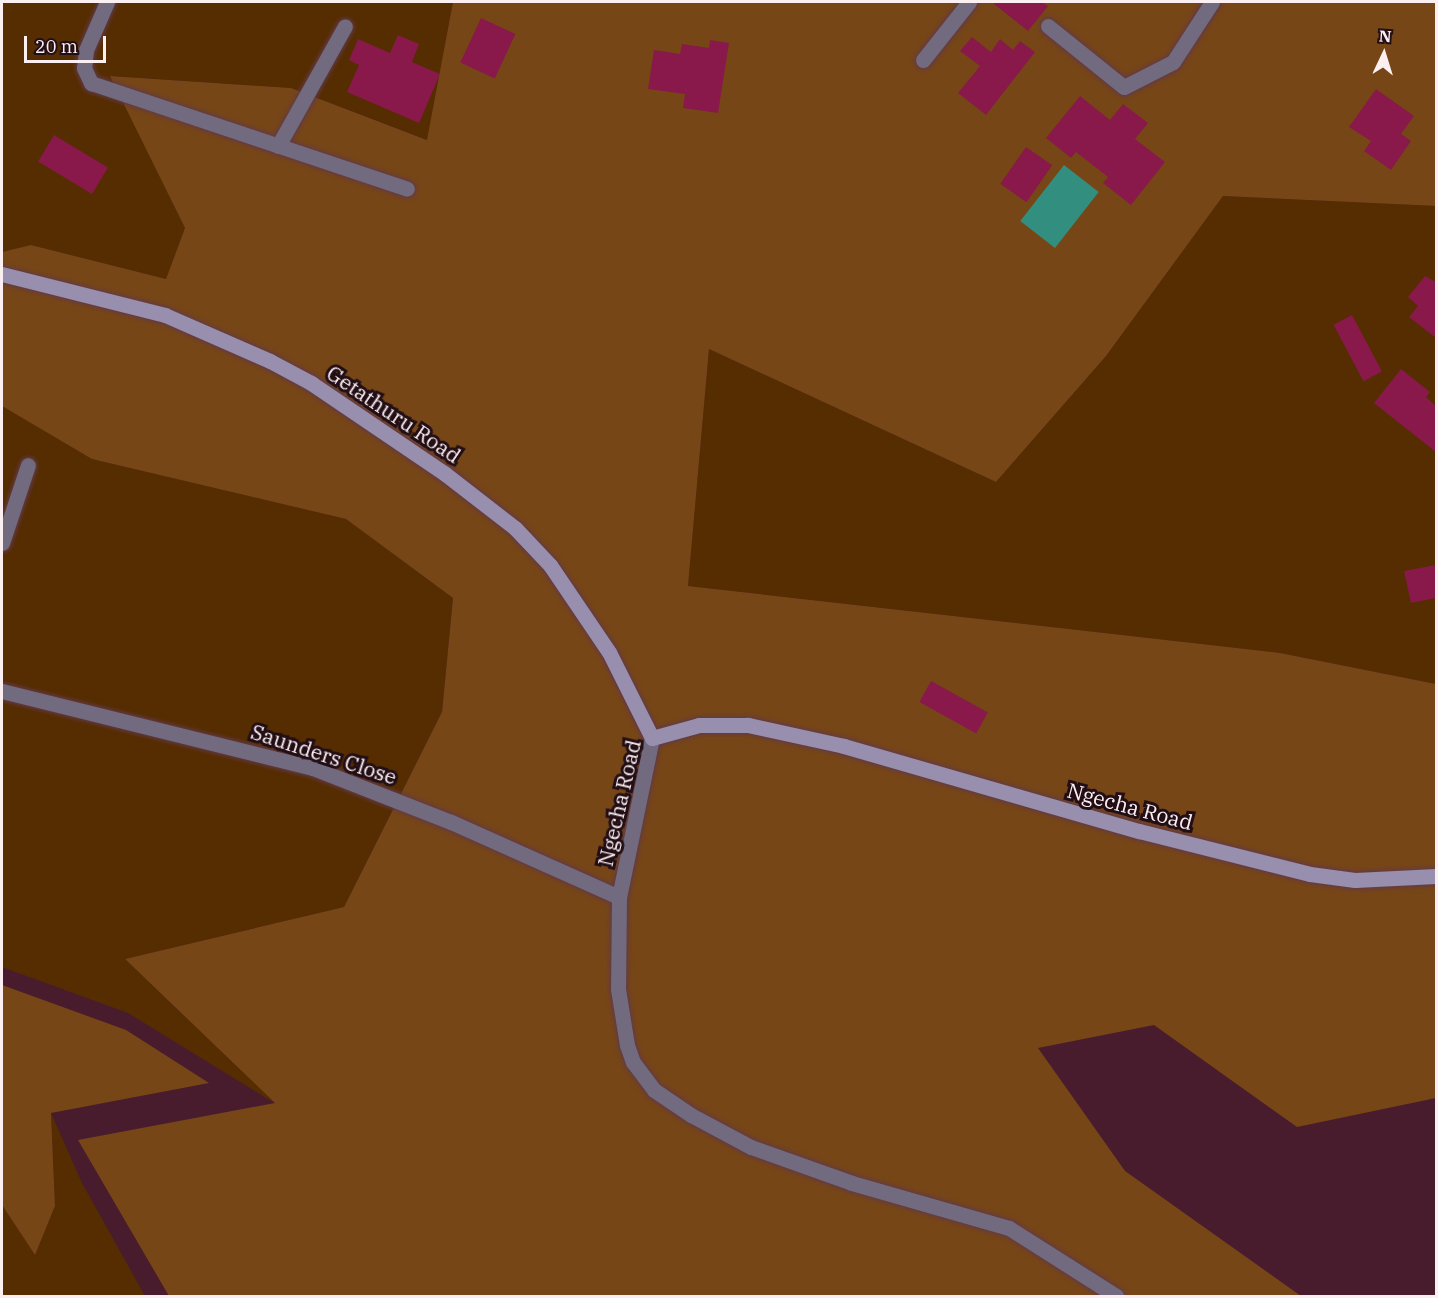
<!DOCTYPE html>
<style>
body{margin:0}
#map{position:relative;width:1438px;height:1298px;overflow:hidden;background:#481c2c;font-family:"IBM Plex Serif",serif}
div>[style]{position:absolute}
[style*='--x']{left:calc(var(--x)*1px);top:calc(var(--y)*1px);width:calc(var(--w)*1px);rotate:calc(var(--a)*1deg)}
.green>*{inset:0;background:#562d01}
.forest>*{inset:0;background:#774617}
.water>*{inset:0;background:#328f7f;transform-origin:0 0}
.building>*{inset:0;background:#88194a;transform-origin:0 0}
.roads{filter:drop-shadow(0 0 2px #613a48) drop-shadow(0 0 2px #613a48)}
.minor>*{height:15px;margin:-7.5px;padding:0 7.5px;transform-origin:7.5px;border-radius:7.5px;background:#726b7f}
.tertiary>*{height:15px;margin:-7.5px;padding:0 7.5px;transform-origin:7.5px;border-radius:7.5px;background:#726b7f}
.secondary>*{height:15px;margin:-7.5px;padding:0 7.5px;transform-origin:7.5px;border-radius:7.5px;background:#988eae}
span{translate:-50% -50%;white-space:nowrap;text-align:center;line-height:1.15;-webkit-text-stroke:6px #220e15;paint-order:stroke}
.street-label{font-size:21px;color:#fbeff2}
.frame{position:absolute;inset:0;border:3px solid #fbeff2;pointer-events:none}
.north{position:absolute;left:1354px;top:24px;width:60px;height:60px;-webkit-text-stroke:4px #220e15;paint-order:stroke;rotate:4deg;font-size:16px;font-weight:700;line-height:24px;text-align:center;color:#fbeff2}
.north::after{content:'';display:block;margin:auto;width:21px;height:27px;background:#fbeff2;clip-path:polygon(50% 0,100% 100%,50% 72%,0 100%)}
.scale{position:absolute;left:24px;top:36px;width:82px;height:27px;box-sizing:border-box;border:3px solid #fbeff2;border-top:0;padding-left:8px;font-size:18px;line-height:21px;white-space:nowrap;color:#fbeff2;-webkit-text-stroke:4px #220e15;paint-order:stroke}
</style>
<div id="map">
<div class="green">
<div style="clip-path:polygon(2px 2px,453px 2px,428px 140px,291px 88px,111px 76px,185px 228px,166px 279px,31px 245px,2px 252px)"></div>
<div style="clip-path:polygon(1223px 196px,1436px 206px,1436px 684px,1280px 653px,688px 586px,709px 349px,996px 482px,1106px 356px)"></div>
<div style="clip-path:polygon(2px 406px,93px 459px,346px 519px,453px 598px,442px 712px,344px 907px,125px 959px,276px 1104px,128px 1013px,2px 967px)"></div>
<div style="clip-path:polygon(51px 1113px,82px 1183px,145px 1296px,2px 1296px,2px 1205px,35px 1255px,55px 1206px)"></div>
</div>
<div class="forest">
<div style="clip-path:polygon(453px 2px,1436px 2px,1436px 206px,1223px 196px,1106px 356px,996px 482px,709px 349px,688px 586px,1280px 653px,1436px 684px,1436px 1098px,1297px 1127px,1154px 1025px,1038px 1048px,1125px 1171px,1301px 1296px,169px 1296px,78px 1140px,275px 1103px,125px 959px,344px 907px,442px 712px,453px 598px,346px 519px,92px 459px,2px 406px,2px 252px,31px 245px,166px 279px,185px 228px,110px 76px,291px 88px,427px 140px)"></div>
<div style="clip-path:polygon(2px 985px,126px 1030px,209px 1083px,51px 1113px,55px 1206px,35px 1255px,2px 1205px)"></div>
</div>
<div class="water">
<div style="left:1064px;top:165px;width:44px;height:71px;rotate:38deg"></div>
</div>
<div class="building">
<div style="clip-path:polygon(996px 2px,1042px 2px,1048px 6px,1028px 31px,994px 4px)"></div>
<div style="left:481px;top:18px;width:38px;height:49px;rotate:25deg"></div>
<div style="clip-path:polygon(398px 35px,419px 44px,412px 62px,440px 74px,419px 123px,347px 92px,359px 65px,349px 60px,358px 39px,390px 53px)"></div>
<div style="clip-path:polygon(972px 37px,991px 52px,1000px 39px,1013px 50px,1020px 41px,1035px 52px,986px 115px,958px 93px,980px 66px,960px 51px)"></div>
<div style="clip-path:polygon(710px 40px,729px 43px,718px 113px,683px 108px,685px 94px,648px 89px,654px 50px,680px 54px,682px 44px,709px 48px)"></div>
<div style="clip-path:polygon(1376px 89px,1414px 116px,1401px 134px,1411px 141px,1391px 170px,1364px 151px,1371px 141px,1349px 127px)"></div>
<div style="clip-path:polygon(1080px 96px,1110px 120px,1123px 104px,1148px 123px,1135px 139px,1165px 162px,1131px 205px,1103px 183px,1108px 177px,1076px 152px,1071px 158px,1046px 138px)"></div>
<div style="left:54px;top:135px;width:63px;height:31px;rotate:31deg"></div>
<div style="left:1026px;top:147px;width:32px;height:45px;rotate:35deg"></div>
<div style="clip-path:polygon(1425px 276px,1436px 282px,1436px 338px,1409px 317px,1418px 306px,1408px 297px)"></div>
<div style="left:1352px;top:315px;width:64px;height:21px;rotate:62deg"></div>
<div style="clip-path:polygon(1401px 369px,1430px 392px,1426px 397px,1436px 406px,1436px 452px,1374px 403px)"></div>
<div style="clip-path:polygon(1436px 565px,1436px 598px,1411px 603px,1404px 571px)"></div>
<div style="left:931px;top:681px;width:65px;height:24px;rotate:29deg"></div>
</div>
<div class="roads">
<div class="minor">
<div style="--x:107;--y:2;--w:52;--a:113.6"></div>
<div style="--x:86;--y:50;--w:18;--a:96"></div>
<div style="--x:84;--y:68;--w:17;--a:65"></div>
<div style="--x:91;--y:83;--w:333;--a:18.5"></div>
<div style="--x:1048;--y:26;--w:97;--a:38.8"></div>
<div style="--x:1124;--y:87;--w:55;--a:-27"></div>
<div style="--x:1173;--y:62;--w:72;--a:-57"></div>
<div style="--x:923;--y:60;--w:74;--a:-51.6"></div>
<div style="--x:278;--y:146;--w:137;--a:-60.8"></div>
<div style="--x:2;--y:543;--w:82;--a:-71.6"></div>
<div style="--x:2;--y:691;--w:320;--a:13.9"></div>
<div style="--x:313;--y:768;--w:148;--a:21.4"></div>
<div style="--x:451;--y:822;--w:184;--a:24.1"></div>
</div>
<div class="tertiary">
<div style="--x:652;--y:738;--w:162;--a:101.7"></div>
<div style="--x:619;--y:897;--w:92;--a:90.6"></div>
<div style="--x:618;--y:989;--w:57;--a:80.9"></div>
<div style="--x:627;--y:1045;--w:18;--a:71"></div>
<div style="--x:633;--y:1062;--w:35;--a:53"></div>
<div style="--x:654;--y:1090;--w:45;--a:34"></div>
<div style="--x:691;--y:1115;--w:68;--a:28.1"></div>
<div style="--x:751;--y:1147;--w:107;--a:19.6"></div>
<div style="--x:852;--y:1183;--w:163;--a:16"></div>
<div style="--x:1009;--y:1228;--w:127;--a:32.4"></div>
</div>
<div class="secondary">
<div style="--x:2;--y:274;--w:168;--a:14.1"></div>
<div style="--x:165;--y:315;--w:115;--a:23.7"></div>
<div style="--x:270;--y:361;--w:47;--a:28.2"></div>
<div style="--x:311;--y:383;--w:161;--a:34.1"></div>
<div style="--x:444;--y:473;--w:90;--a:37.8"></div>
<div style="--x:515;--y:528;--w:51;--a:46.6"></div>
<div style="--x:550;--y:565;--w:105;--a:55.9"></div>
<div style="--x:609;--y:652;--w:96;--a:63.4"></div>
<div style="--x:652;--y:738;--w:49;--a:-15.5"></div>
<div style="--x:699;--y:725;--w:49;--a:0"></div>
<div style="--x:748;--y:725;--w:98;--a:12.3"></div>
<div style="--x:844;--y:746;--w:307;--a:16.1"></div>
<div style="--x:1139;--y:831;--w:176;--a:14.1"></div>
<div style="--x:1310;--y:874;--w:45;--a:7.6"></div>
<div style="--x:1355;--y:880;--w:81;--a:-2.8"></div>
</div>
</div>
<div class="street-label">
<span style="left:394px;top:414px;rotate:34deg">Getathuru Road</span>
<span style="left:324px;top:754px;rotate:18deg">Saunders Close</span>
<span style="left:619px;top:803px;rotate:-77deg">Ngecha Road</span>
<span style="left:1130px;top:806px;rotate:15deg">Ngecha Road</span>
</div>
<div class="frame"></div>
<div class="north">N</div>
<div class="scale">20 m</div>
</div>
